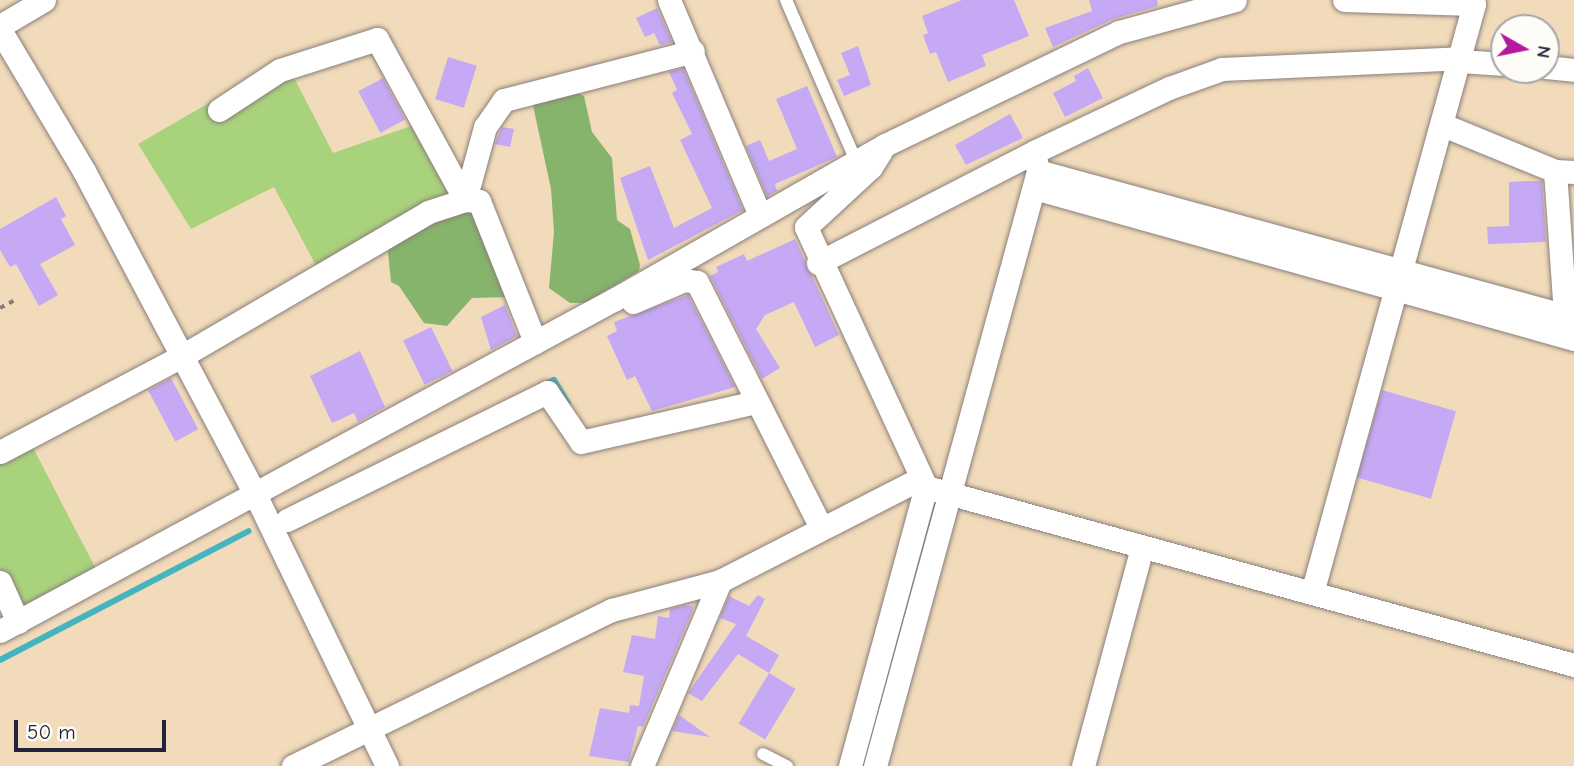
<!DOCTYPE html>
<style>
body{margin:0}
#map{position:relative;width:1574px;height:766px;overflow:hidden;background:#f1dbba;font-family:"Comic Neue",sans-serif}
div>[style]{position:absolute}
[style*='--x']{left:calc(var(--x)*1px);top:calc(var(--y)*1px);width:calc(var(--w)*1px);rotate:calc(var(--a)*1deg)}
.green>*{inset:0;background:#a9d27d}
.forest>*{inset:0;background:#86b46c}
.stream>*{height:6px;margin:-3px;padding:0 3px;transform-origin:3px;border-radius:3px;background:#45b4bf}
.building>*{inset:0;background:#c5a9f4;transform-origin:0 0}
.path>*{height:3.5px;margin-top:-1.75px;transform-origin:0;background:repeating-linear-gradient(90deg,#8a7e7a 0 5px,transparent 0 10px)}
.roads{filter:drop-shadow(0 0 2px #8a7e7a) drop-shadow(0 0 2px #8a7e7a)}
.service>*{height:12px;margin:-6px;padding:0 6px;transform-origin:6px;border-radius:6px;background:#fff}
.minor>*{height:23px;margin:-11.5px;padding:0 11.5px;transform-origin:11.5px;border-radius:11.5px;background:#fff}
span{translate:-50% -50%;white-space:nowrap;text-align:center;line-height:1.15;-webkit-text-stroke:7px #fdfcf7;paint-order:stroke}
.north{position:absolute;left:1490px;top:14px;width:70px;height:70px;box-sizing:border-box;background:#fdfcf7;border:2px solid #a5a5ac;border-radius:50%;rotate:99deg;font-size:19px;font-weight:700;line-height:28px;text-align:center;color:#22223b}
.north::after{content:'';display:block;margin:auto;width:24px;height:32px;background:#b5179e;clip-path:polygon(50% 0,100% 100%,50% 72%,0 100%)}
.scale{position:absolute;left:14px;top:720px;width:152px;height:32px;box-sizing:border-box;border:4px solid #22223b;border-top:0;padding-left:9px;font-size:21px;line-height:24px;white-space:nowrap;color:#22223b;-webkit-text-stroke:5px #fdfcf7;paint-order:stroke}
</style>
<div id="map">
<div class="green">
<div style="clip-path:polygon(290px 70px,333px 153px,417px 124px,457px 196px,319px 271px,274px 187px,191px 229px,138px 144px,214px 100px)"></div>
<div style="clip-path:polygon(30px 442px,96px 569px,23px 608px,16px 602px,0 569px,0 457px)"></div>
</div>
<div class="forest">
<div style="clip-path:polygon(573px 91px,584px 96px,592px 132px,612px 158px,617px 220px,630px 229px,640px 265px,639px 271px,585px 303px,570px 303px,549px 288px,554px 232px,551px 189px,531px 96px)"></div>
<div style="clip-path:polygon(475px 207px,513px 297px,472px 298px,447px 326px,424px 323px,399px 286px,391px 282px,388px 252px,393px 237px)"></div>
</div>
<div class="stream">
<div style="--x:544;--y:385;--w:11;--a:-27"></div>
<div style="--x:554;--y:380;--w:27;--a:59"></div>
<div style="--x:0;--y:660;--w:280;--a:-27.4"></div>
</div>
<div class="building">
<div style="clip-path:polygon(962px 0,1014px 0,1029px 36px,982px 55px,986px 66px,948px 82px,936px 52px,930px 54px,923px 35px,928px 33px,922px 16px)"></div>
<div style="clip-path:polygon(1089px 0,1157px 0,1158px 6px,1113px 19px,1053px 47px,1045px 28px,1092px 11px)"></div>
<div style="clip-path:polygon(657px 8px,672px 42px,660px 45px,654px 33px,645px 37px,636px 18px)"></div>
<div style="clip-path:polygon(858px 46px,871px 85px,844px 96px,837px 80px,850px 75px,841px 53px)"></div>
<div style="left:448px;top:57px;width:30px;height:44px;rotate:17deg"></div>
<div style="clip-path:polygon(683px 68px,743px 210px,648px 260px,620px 178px,650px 166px,674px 228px,712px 208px,680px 140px,692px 134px,672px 93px,677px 90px,669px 72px)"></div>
<div style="clip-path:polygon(1088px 68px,1103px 98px,1065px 117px,1053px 93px,1076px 81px,1074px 76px)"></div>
<div style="left:383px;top:78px;width:47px;height:28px;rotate:62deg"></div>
<div style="clip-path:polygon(807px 86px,837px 157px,775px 184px,777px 191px,767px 196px,746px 146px,760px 140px,769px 161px,797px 149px,776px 99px)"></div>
<div style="clip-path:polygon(1010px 114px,1023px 138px,966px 165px,955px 145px)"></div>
<div style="clip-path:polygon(502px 127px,514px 129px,510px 147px,495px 144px)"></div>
<div style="clip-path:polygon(1526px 181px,1542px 181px,1546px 242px,1488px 244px,1487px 227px,1509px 226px,1509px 182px)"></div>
<div style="clip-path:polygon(56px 197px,66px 216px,61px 219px,75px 245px,40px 264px,58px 295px,39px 306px,16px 264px,10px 267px,0 250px,0 229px)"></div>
<div style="clip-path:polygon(795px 239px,839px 335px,815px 347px,794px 302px,765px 315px,756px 329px,780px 368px,762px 379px,710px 276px,718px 272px,716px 267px,744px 254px,747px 261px)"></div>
<div style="clip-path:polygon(688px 295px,735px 387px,652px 411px,635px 376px,627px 380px,607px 336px,617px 331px,614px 322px)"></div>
<div style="clip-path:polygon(505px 305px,517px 336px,491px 350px,481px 317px)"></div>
<div style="left:431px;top:327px;width:49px;height:31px;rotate:64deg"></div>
<div style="clip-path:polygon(360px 351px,385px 407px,358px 422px,354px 413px,332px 423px,310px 376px)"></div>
<div style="left:171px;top:378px;width:58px;height:26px;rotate:62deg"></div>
<div style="left:1382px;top:390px;width:77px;height:91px;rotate:16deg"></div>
<div style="clip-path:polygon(758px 595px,765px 599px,746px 636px,779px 655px,769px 673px,738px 654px,702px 701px,688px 693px,736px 624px,720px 618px,729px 596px,749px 606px)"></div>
<div style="clip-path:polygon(685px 605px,693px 606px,692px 612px,643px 727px,638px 726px,629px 762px,589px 756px,600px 708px,629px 713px,630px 705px,639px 706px,644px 676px,623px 672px,632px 635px,655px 639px,658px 616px,669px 618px,670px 609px)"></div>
<div style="left:769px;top:673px;width:31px;height:59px;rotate:31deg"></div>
<div style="clip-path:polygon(679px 715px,710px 737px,672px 731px)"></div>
</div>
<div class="path">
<div style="--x:0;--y:308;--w:19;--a:-28"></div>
</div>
<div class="roads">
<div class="service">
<div style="--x:786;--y:0;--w:176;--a:66.5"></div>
<div style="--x:763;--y:754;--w:27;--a:27"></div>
</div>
<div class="minor">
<div style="--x:669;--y:0;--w:231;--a:67.1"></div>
<div style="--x:0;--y:26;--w:51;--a:-30.6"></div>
<div style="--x:0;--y:30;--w:164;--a:59.2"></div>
<div style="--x:84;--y:171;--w:365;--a:62.1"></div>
<div style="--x:255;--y:494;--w:302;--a:64.1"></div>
<div style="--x:1459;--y:61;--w:45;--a:3.8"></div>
<div style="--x:1546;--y:67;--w:28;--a:6"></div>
<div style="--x:219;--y:110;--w:73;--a:-33.3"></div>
<div style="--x:280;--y:70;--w:102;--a:-17.7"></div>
<div style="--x:377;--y:39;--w:183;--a:61.3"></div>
<div style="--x:465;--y:200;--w:14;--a:4"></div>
<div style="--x:479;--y:201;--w:152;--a:68.3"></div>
<div style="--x:1443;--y:125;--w:121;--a:22.3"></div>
<div style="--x:1555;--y:171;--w:19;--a:3"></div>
<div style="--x:1038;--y:171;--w:556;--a:15.34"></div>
<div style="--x:1555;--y:171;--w:144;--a:86"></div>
<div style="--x:1034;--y:188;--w:561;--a:15.62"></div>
<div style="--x:818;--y:263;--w:243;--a:-27.2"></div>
<div style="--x:1034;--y:152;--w:149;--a:-25.4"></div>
<div style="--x:1169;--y:88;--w:56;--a:-19.7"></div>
<div style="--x:1222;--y:69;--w:238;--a:-2.6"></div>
<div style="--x:633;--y:302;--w:56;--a:-23.3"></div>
<div style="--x:684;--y:280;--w:13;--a:9"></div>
<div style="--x:697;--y:282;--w:275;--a:63.2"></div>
<div style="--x:0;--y:452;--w:206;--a:-27.8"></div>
<div style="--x:182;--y:356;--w:285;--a:-30.3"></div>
<div style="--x:428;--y:212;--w:39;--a:-18"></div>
<div style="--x:465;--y:200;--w:76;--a:-74.7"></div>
<div style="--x:485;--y:127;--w:33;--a:-55"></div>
<div style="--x:504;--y:100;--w:195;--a:-14.5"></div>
<div style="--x:926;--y:487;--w:672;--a:15.36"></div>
<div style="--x:287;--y:520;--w:290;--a:-26.2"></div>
<div style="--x:547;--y:392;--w:60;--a:55.8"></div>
<div style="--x:581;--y:442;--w:179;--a:-12.9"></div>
<div style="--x:0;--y:582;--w:44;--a:65.8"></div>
<div style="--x:1312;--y:593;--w:611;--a:-74.62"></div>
<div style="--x:1474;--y:4;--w:130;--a:-178.2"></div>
<div style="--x:0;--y:631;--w:699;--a:-28.36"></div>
<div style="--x:615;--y:299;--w:311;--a:-29.7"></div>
<div style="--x:885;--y:145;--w:260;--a:-25.8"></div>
<div style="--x:1119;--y:32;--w:120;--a:-15.4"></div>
<div style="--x:293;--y:766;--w:355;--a:-26.1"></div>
<div style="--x:612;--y:610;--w:112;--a:-15"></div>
<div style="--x:720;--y:581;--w:226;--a:-27.1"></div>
<div style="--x:642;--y:766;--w:201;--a:-67.1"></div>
<div style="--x:850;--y:766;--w:289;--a:-74.8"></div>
<div style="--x:926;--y:487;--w:286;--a:-114.8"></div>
<div style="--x:806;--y:227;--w:88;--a:-42.7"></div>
<div style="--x:871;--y:167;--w:19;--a:-58"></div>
<div style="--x:875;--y:766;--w:617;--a:-74.68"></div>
<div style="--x:1038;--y:171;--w:19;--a:-102"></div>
<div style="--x:1083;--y:766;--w:227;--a:-74.9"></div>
</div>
</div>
<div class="north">N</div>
<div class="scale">50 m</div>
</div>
